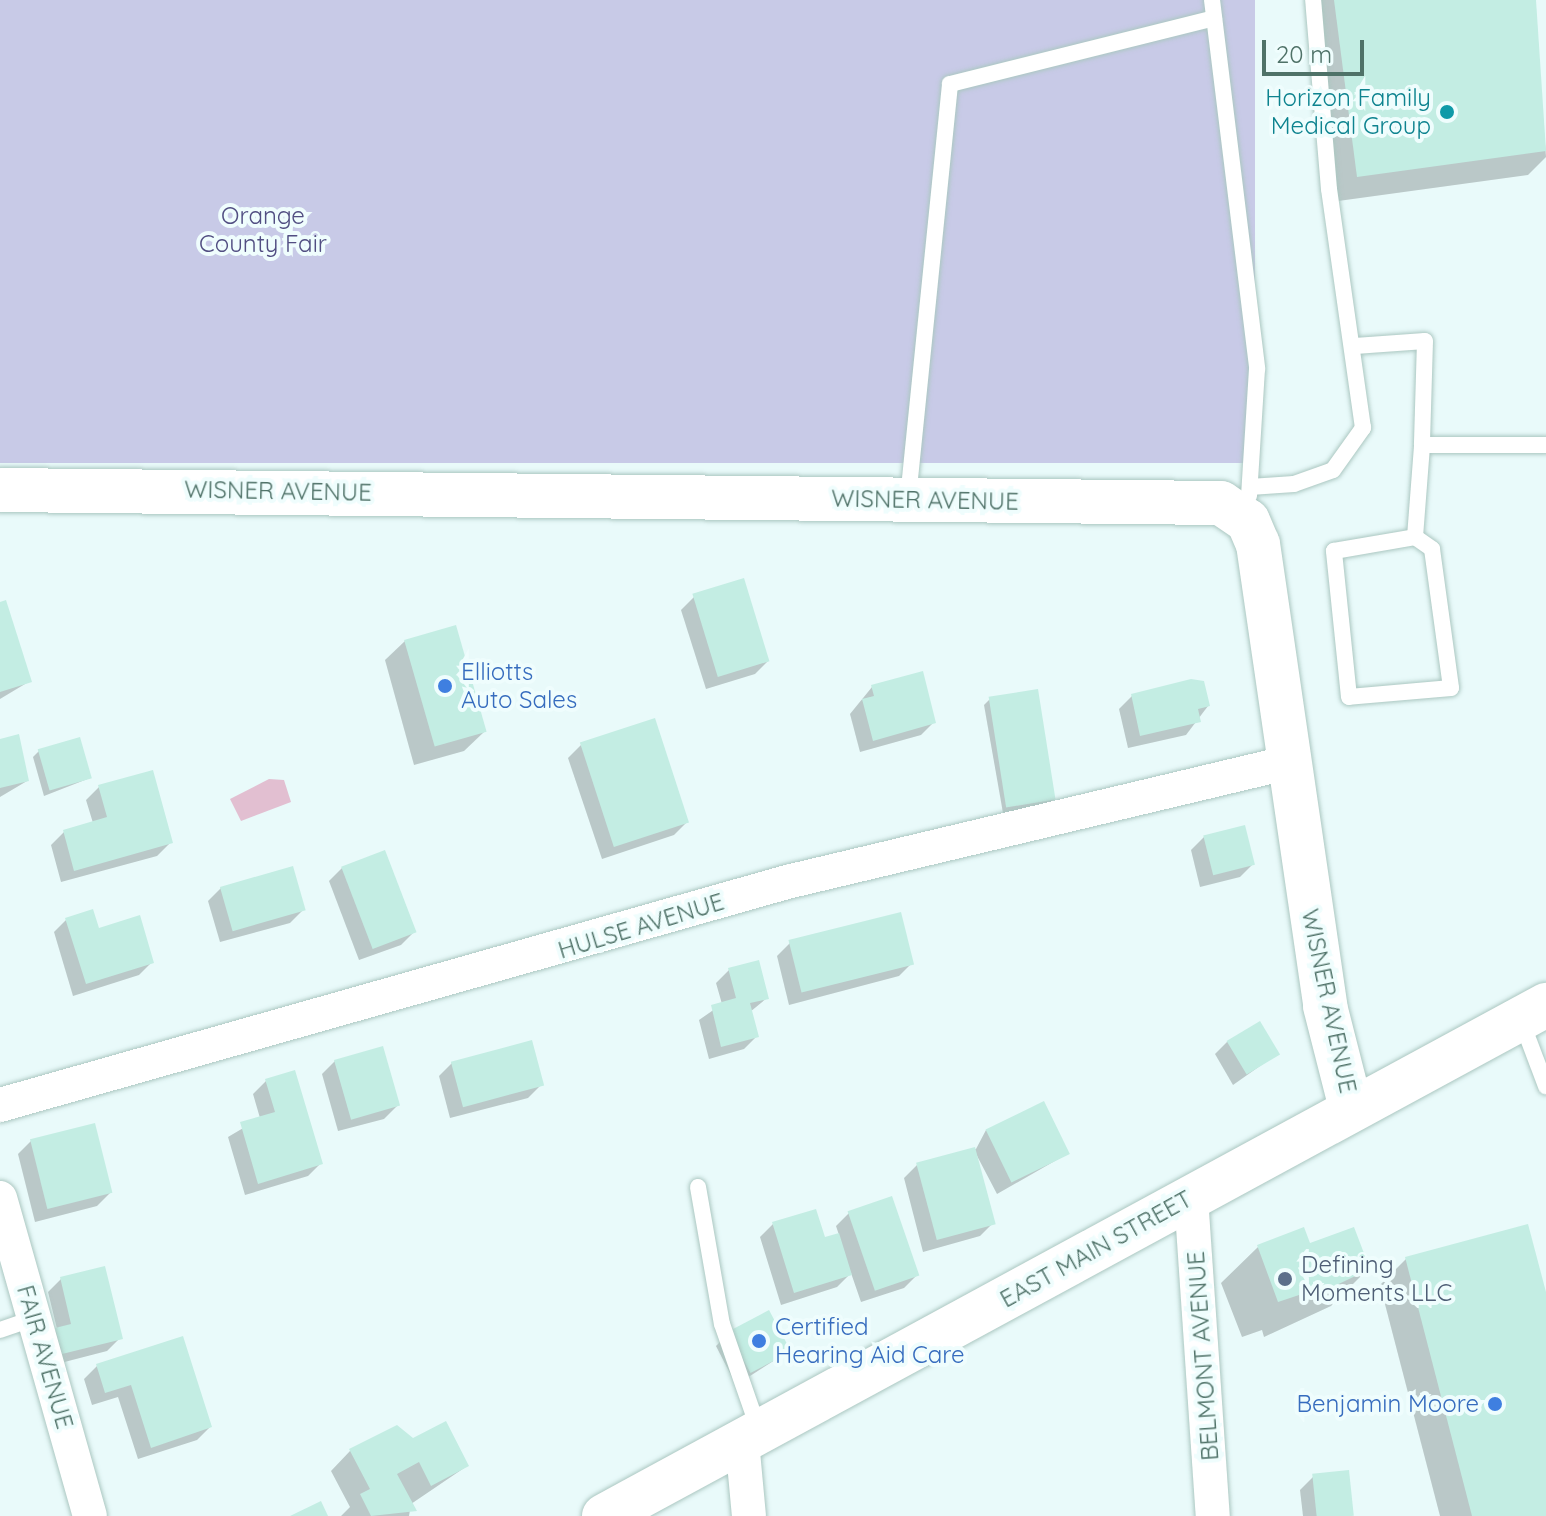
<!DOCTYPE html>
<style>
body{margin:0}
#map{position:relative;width:1546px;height:1516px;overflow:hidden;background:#e9fafa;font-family:Quicksand,sans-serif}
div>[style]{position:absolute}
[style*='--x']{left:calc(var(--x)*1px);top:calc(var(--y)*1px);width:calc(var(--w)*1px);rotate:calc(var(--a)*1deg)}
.green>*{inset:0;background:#c8cae7;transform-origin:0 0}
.water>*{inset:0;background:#e2bfd1}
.shadow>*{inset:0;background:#0003}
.building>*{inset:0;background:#c3ede3;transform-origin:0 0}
.roads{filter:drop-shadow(0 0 2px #abc7c1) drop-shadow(0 0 2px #abc7c1)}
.lane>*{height:16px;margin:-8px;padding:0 8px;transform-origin:8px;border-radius:8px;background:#fff}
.street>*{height:34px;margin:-17px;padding:0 17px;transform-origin:17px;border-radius:17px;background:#fff}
.secondary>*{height:44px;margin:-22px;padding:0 22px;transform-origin:22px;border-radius:22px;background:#fff}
.dots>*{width:22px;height:22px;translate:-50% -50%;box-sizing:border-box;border:4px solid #effdfd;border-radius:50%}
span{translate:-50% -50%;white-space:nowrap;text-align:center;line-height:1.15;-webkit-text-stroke:8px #effdfd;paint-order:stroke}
.culture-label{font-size:24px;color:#0d838f}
.right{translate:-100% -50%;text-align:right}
.park-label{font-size:24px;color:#514e82}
.street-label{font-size:24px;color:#4f7268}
.shop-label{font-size:24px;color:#366cbe}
.left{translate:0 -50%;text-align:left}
.service-label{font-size:24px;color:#4e5e75}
.scale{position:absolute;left:1262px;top:40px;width:102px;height:36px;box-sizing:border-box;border:4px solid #4f7268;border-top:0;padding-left:10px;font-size:24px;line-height:28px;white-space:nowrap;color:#4f7268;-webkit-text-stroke:6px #effdfd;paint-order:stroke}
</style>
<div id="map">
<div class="green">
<div style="left:0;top:0;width:1255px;height:463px"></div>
</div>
<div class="water">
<div style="clip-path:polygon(269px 779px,284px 780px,291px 802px,241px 821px,230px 799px)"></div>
</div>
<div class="shadow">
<div style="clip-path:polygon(1305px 0,1534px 0,1546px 157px,1528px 175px,1331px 202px)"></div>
<div style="clip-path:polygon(694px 597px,768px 661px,755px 674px,706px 689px,681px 610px)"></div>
<div style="clip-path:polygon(0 604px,30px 681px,0 699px)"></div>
<div style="clip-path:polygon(405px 641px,484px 732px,464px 751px,414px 765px,385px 660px)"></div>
<div style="clip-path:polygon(872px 687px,934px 722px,921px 735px,860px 752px,850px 714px)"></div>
<div style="clip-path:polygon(1132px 696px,1208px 706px,1186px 735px,1128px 748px,1119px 709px)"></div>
<div style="clip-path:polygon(990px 699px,1054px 799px,1048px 805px,1003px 813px,984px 705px)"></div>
<div style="clip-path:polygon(0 741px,27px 781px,0 797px)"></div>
<div style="clip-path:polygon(581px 745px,687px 822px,674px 835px,602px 859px,568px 758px)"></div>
<div style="clip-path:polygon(39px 751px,90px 778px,44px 796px,33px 757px)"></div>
<div style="clip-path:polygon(99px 787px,170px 843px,157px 856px,61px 882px,51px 845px,64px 832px,93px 823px,86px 800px)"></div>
<div style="clip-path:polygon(1204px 837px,1253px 864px,1240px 877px,1200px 887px,1191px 850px)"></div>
<div style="clip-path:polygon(342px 868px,414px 932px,401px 945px,359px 960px,329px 881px)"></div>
<div style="clip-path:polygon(221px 888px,303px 910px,290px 923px,220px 942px,208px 901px)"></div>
<div style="clip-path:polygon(67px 919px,152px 962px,139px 975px,73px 996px,54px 932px)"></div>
<div style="clip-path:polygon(790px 943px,912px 963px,899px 976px,789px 1005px,777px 956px)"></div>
<div style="clip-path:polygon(729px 970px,767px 998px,750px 1012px,757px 1036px,744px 1049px,709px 1059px,699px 1020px,722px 1004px,716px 983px)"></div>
<div style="clip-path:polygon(1228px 1041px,1277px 1054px,1233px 1085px,1215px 1054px)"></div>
<div style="clip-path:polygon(335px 1061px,397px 1106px,384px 1119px,338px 1131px,322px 1074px)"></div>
<div style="clip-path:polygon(452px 1063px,541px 1085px,528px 1098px,450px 1118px,439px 1076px)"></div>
<div style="clip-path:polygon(266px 1081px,321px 1163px,308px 1176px,245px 1195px,228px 1137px,260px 1118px,253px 1094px)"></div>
<div style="clip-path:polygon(986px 1130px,1067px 1154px,997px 1194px,975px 1152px,993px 1223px,980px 1236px,923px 1252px,904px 1178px,917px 1165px,976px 1149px)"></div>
<div style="clip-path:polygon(31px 1141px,110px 1193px,97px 1206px,35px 1222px,18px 1154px)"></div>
<div style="clip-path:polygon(849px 1213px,917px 1275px,904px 1288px,861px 1302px,851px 1273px,837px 1287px,781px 1305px,760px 1237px,773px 1224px,824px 1240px,839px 1235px,836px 1226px)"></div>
<div style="clip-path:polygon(1309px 1246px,1368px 1269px,1331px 1306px,1264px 1337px,1262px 1330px,1242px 1337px,1221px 1283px,1258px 1247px)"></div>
<div style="clip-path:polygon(1406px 1259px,1546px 1299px,1546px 1516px,1440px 1516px,1380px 1285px)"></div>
<div style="clip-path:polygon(61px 1279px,120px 1338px,107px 1351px,49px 1366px,43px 1343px,57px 1329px,48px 1292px)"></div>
<div style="clip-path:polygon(729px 1333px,789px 1351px,736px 1385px,716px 1346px)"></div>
<div style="clip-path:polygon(97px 1366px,210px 1427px,197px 1440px,138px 1459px,118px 1397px,92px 1405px,84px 1379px)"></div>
<div style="clip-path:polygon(413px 1440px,467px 1466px,411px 1504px,409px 1516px,341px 1516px,350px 1507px,331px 1471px,350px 1451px)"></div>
<div style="clip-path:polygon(1313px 1477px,1352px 1516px,1303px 1516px,1300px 1490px)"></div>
</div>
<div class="building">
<div style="clip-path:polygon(1334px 0,1536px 0,1546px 151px,1357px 177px)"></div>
<div style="left:744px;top:578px;width:87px;height:54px;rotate:73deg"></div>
<div style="clip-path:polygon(6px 600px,32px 682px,0 692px,0 602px)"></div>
<div style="left:456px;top:625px;width:111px;height:54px;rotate:74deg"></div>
<div style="clip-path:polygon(923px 671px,936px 723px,873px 741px,862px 699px,874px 696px,871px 685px)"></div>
<div style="clip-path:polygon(1191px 679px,1204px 681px,1210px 706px,1198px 709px,1201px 722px,1140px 736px,1131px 694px)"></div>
<div style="left:1038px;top:689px;width:112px;height:50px;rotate:81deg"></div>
<div style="left:655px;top:718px;width:110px;height:79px;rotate:72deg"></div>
<div style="clip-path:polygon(19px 734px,29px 781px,0 788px,0 739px)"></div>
<div style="left:80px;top:737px;width:43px;height:44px;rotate:74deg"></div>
<div style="clip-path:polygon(153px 770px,173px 843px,74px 871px,63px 830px,107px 817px,98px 785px)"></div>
<div style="left:1245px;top:825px;width:41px;height:43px;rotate:76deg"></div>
<div style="left:385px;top:850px;width:88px;height:47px;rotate:69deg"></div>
<div style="left:293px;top:866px;width:46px;height:76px;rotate:74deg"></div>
<div style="clip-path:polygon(93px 909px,99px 928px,140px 915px,154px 963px,86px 984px,65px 918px)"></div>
<div style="left:901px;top:912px;width:54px;height:116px;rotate:76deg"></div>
<div style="clip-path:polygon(759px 960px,769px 999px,750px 1003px,759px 1037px,721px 1047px,711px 1005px,736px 998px,728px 968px)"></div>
<div style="left:1260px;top:1021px;width:39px;height:39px;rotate:59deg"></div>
<div style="left:532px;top:1040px;width:47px;height:84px;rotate:75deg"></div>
<div style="left:383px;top:1046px;width:62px;height:51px;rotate:74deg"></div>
<div style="clip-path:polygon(295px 1070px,323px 1164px,258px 1184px,240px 1122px,275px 1112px,265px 1079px)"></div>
<div style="left:1044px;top:1101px;width:59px;height:65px;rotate:64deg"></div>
<div style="left:95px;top:1123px;width:72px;height:67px;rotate:76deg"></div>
<div style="left:975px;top:1147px;width:80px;height:61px;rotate:75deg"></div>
<div style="left:892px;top:1196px;width:84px;height:47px;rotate:71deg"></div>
<div style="clip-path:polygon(816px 1209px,825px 1237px,839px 1233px,852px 1275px,794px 1293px,772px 1222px)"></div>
<div style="clip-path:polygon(1528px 1224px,1546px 1292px,1546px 1516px,1472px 1516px,1405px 1257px)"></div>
<div style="clip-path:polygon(1304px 1227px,1310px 1243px,1354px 1227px,1370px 1269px,1301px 1302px,1299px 1295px,1278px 1302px,1257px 1245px)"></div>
<div style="clip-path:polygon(105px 1266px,123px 1339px,62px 1354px,55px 1328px,71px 1324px,60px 1277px)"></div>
<div style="left:769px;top:1310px;width:47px;height:46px;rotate:62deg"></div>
<div style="clip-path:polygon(183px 1336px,212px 1427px,151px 1448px,131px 1385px,105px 1393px,96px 1364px)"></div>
<div style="clip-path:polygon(446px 1421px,469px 1466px,431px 1486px,419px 1462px,397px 1474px,417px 1511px,371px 1516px,360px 1494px,370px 1489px,349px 1449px,397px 1425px,413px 1438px)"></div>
<div style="left:1349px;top:1470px;width:46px;height:37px;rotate:84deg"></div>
<div style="clip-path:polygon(321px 1501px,328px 1516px,290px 1516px)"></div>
</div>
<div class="roads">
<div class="lane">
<div style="--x:1212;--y:0;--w:372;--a:83"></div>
<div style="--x:1257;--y:369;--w:127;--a:93.6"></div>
<div style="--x:1355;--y:346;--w:70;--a:-4.1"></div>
<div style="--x:1425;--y:341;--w:104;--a:91.7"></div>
<div style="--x:1422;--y:445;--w:124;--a:0"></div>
<div style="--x:1250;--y:487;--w:44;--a:-3.9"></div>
<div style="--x:1294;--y:484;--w:41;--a:-19.7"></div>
<div style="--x:1333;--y:470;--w:52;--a:-54.5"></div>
<div style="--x:1363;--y:428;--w:241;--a:-98.1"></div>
<div style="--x:1329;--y:189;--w:190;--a:-94.8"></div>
<div style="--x:908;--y:498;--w:416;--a:-84.2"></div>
<div style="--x:950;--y:84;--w:272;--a:-14"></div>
<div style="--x:1415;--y:537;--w:21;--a:35"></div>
<div style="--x:1432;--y:549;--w:140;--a:82.2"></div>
<div style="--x:1451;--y:688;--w:102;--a:175"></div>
<div style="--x:1349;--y:697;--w:147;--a:-95.9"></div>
<div style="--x:1334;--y:551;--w:82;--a:-9.8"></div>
<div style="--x:1415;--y:537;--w:92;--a:-85.6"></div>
<div style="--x:1521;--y:1020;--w:71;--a:69.3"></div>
<div style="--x:698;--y:1187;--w:139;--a:80.1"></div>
<div style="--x:722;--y:1324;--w:112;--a:70.8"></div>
<div style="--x:0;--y:1330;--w:36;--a:-19"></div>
</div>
<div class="street">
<div style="--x:0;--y:1105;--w:818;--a:-15.82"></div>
<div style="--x:787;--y:882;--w:513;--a:-13.41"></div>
<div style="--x:1191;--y:1197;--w:320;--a:86.1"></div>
<div style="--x:0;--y:1198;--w:330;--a:74.2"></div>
<div style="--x:742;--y:1441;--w:75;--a:84.7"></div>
</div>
<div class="secondary">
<div style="--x:0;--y:490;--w:1221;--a:0.61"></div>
<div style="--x:1221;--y:503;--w:32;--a:34"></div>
<div style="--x:1248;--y:521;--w:25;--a:67"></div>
<div style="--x:1258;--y:544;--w:467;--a:81.7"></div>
<div style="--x:1325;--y:1006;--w:105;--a:75.7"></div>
<div style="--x:604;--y:1516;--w:1072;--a:-28.48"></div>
</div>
</div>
<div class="dots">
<div style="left:1447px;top:112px;background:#0f9aa8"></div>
<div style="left:445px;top:686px;background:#3f7fe0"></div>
<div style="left:1285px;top:1279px;background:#5c6f8a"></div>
<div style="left:759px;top:1341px;background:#3f7fe0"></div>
<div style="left:1495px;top:1404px;background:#3f7fe0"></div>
</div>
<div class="culture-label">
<span class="right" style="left:1431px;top:112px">Horizon Family<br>Medical Group</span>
</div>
<div class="park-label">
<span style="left:263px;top:230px">Orange<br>County Fair</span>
</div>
<div class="street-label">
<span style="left:278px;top:491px;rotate:1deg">WISNER AVENUE</span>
<span style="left:925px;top:500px;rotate:1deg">WISNER AVENUE</span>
<span style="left:641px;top:926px;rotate:-17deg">HULSE AVENUE</span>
<span style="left:1329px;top:1001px;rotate:78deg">WISNER AVENUE</span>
<span style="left:1096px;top:1249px;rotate:-29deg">EAST MAIN STREET</span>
<span style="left:1203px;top:1356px;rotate:-94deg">BELMONT AVENUE</span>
<span style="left:45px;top:1357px;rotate:74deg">FAIR AVENUE</span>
</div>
<div class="shop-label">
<span class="left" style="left:461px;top:686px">Elliotts<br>Auto Sales</span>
<span class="left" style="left:775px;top:1341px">Certified<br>Hearing Aid Care</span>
<span class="right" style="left:1479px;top:1404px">Benjamin Moore</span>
</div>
<div class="service-label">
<span class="left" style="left:1301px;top:1279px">Defining<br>Moments LLC</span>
</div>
<div class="scale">20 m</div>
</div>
